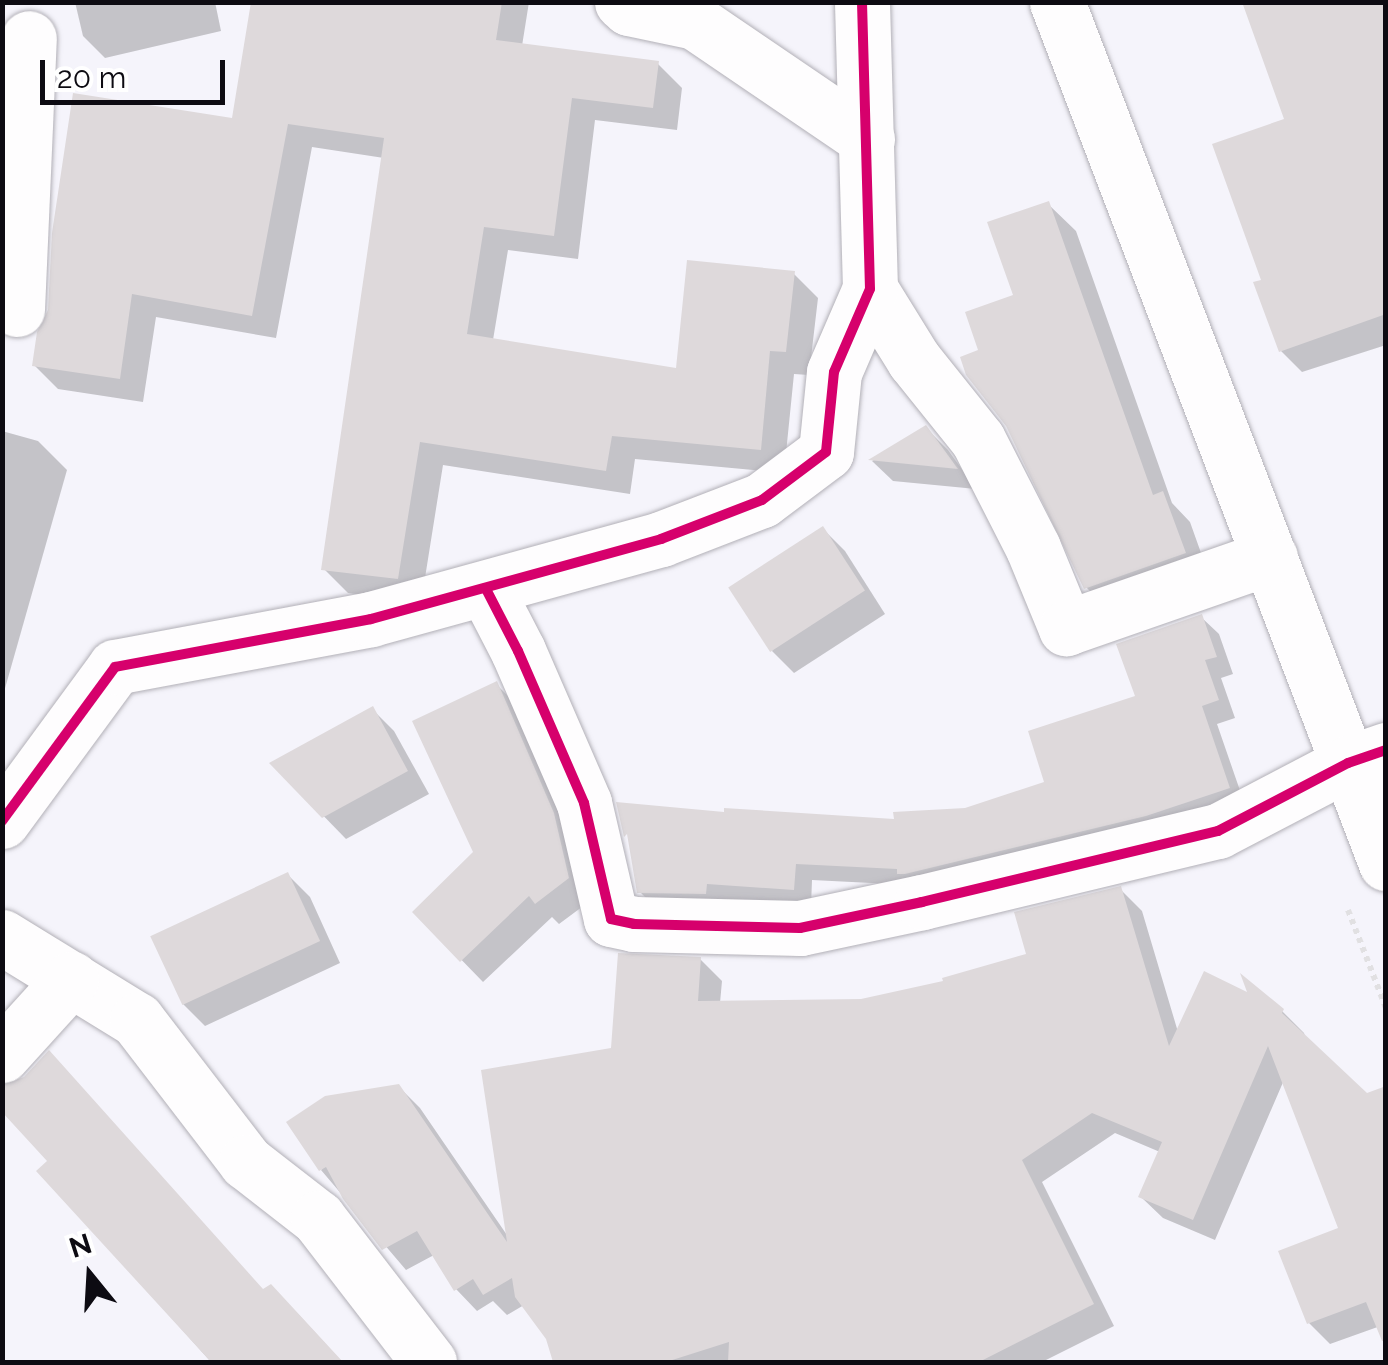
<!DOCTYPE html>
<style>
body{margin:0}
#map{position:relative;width:1388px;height:1365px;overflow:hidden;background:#f5f4fb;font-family:Raleway,sans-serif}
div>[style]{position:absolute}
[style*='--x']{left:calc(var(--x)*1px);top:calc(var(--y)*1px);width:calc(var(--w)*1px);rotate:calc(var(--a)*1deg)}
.shadow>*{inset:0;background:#0003}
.building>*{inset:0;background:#ded9db;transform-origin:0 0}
.path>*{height:6px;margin-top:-3px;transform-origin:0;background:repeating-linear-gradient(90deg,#e1e0e2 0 5px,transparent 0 10px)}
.roads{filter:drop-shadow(0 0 2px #b2b0b7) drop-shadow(0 0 2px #b2b0b7)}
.minor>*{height:55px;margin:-27.5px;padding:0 27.5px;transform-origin:27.5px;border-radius:27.5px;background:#fefdfe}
.cycleway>*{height:10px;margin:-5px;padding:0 5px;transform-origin:5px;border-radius:5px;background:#d6006c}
span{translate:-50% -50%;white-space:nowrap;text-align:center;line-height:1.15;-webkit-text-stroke:9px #fff;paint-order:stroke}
.frame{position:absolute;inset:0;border:5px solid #0d0b12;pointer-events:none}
.north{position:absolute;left:40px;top:1225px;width:100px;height:100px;-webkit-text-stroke:8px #fff;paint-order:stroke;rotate:342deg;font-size:28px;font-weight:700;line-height:40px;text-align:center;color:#0d0b12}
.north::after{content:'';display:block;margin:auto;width:35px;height:45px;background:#0d0b12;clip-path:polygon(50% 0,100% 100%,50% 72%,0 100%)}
.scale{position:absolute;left:40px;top:60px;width:185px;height:45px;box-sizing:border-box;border:5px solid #0d0b12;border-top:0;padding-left:12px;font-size:30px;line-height:35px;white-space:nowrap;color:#0d0b12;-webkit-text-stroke:8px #fff;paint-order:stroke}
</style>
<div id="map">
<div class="shadow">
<div style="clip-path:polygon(75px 2px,215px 2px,221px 31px,105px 58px,83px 36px)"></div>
<div style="clip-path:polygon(253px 2px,529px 2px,522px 46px,658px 64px,682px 88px,677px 130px,595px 120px,578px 259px,508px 250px,493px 340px,678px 371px,794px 274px,818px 298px,809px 375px,794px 374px,784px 473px,635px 459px,630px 494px,443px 465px,421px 603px,348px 593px,324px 569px,384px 158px,312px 147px,276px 338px,156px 317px,143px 402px,58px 389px,34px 365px,233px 127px)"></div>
<div style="clip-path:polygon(1386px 2px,1386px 345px,1302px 372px,1281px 351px,1264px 281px,1287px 120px)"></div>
<div style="clip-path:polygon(1048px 204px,1076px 231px,1172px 503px,1190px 522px,1211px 581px,1113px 615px,1086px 587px,982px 352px,1016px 297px)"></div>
<div style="clip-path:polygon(926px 428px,948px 450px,976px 489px,893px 481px,872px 461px)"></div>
<div style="clip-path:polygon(2px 431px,38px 441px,67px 470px,2px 699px)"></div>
<div style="clip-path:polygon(823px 529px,845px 551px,885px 614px,794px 673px,772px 651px)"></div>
<div style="clip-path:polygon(1201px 617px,1219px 634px,1233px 674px,1221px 678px,1235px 718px,1217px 724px,1245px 805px,911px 885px,812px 880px,811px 907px,657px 909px,639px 891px,631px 840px,619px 804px,726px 815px,896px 822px,966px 810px,1047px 784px,1138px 698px)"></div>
<div style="clip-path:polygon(496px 684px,518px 706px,575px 837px,590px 901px,559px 924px,552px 917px,483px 982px,415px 912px,476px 853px)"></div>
<div style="clip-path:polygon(372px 709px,394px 731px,429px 794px,346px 839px,273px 764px)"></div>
<div style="clip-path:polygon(288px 875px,310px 897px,340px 963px,205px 1026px,183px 1004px)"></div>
<div style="clip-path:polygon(1120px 889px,1142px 911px,1178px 1032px,1282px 1011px,1304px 1033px,1386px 1324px,1330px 1344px,1309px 1323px,1341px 1230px,1284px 1080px,1215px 1240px,1163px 1218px,1141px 1197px,1160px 1152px,1115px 1133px,1042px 1182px,1114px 1326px,1042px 1362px,556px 1362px,548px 1338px,524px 1305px,507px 1315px,493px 1301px,477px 1311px,456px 1289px,434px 1255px,406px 1270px,321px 1170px,398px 1086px,420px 1108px,509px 1238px,613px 1050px,700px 959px,722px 981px,720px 1003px,862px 1001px,946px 983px,1029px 956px)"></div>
<div style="clip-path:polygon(40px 1171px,264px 1291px,298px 1314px,342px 1362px,211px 1362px)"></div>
</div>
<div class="building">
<div style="clip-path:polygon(251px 2px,502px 2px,496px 40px,659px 61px,653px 108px,572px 98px,554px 236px,484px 227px,467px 334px,676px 368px,687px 260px,795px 271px,786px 352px,770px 351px,761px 450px,612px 436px,606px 471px,420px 442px,398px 579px,321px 570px,384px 138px,288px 124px,252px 316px,132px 294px,120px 379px,32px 366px,37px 332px,48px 310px,52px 233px,73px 93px,232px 118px)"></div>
<div style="clip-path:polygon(1242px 2px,1386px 2px,1386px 314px,1279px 352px,1253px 282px,1261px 280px,1212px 144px,1284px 119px)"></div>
<div style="clip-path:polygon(1049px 201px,1153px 495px,1163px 491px,1186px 553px,1084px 589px,1006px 426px,966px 375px,960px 357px,978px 350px,965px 312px,1013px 295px,987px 222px)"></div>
<div style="clip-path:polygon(926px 425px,958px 469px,868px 460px)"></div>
<div style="left:823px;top:526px;width:77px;height:113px;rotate:57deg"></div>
<div style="clip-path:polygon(1202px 614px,1217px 657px,1205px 660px,1219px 700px,1202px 706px,1230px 788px,1146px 816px,905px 874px,897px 874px,897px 869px,796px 864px,794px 890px,707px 884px,706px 894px,637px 893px,627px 834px,624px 837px,616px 802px,724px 812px,724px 808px,894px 819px,893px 812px,965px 808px,1044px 782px,1028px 731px,1135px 696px,1116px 644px)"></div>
<div style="clip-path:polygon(497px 681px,554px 813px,569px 878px,535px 904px,529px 896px,460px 962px,412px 912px,473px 852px,412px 721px)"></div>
<div style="clip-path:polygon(373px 706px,408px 771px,322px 818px,269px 763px)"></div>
<div style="left:288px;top:872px;width:76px;height:152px;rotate:65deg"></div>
<div style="clip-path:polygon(1121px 886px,1169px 1046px,1204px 971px,1247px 992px,1240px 973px,1284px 1009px,1282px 1013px,1367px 1093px,1386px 1086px,1386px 1340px,1382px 1341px,1366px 1302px,1307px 1324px,1278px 1251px,1338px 1228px,1268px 1046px,1193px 1220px,1138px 1197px,1162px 1142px,1092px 1113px,1022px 1160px,1094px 1304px,979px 1362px,728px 1362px,729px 1342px,666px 1362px,553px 1362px,546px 1339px,515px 1297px,512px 1278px,483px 1295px,473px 1279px,454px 1291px,417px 1231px,382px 1250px,343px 1199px,326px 1167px,319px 1171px,286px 1122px,325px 1096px,399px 1084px,507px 1242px,481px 1070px,611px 1048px,618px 953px,701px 957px,698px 1001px,861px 999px,943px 981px,942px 978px,1026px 954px,1014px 912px)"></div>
<div style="clip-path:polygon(49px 1050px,263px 1289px,271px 1284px,343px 1362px,211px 1362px,36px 1171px,47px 1161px,2px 1112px,2px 1085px,24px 1077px)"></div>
</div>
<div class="path">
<div style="--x:1348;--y:910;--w:105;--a:68.8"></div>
</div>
<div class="roads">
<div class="minor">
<div style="--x:622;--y:2;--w:9;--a:41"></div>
<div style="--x:629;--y:8;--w:67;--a:12"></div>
<div style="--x:695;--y:22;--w:208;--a:34.2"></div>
<div style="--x:1057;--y:2;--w:922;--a:69.09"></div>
<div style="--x:870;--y:289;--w:84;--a:58.2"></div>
<div style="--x:914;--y:360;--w:102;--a:51.3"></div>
<div style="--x:978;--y:440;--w:121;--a:63"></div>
<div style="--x:1033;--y:548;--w:87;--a:67.6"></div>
<div style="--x:1066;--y:628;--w:216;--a:-19.2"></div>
<div style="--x:17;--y:309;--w:271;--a:-87.5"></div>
<div style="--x:486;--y:589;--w:70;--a:62.7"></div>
<div style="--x:518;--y:651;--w:166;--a:66.5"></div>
<div style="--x:584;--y:803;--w:119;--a:76.9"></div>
<div style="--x:611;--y:919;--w:24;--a:12"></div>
<div style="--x:634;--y:924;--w:166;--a:1.4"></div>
<div style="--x:800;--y:928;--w:125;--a:-12"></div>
<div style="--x:922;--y:902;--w:304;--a:-13.5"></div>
<div style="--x:1218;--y:831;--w:147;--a:-27.6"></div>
<div style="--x:1348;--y:763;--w:40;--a:-18.9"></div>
<div style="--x:2;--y:821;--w:191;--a:-53.7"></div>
<div style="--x:115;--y:667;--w:260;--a:-10.6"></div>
<div style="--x:371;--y:619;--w:301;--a:-15.4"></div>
<div style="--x:661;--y:539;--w:108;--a:-21.1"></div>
<div style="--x:762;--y:500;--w:80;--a:-36.9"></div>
<div style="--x:826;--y:452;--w:80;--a:-84.3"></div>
<div style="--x:834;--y:372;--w:90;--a:-66.6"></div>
<div style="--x:870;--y:289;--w:287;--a:-91.6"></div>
<div style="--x:2;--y:937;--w:158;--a:31.6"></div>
<div style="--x:137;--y:1020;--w:179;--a:52.5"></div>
<div style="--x:246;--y:1162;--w:91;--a:37.9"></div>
<div style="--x:318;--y:1218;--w:182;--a:52.4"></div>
<div style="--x:2;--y:1055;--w:103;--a:-47.8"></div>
</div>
</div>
<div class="cycleway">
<div style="--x:486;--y:589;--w:70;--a:62.7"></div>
<div style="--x:518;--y:651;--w:166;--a:66.5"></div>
<div style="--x:584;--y:803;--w:119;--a:76.9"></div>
<div style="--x:611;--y:919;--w:24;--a:12"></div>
<div style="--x:634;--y:924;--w:166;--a:1.4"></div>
<div style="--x:800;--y:928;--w:125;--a:-12"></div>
<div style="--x:922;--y:902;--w:304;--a:-13.5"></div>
<div style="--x:1218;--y:831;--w:147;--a:-27.6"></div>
<div style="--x:1348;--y:763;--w:40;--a:-18.9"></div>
<div style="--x:2;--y:821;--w:191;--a:-53.7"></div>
<div style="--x:115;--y:667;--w:260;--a:-10.6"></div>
<div style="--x:371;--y:619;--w:301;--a:-15.4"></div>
<div style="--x:661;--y:539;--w:108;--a:-21.1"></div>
<div style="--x:762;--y:500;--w:80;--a:-36.9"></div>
<div style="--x:826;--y:452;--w:80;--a:-84.3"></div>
<div style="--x:834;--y:372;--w:90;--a:-66.6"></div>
<div style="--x:870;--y:289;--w:287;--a:-91.6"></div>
</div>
<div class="frame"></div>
<div class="north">N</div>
<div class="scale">20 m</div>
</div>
